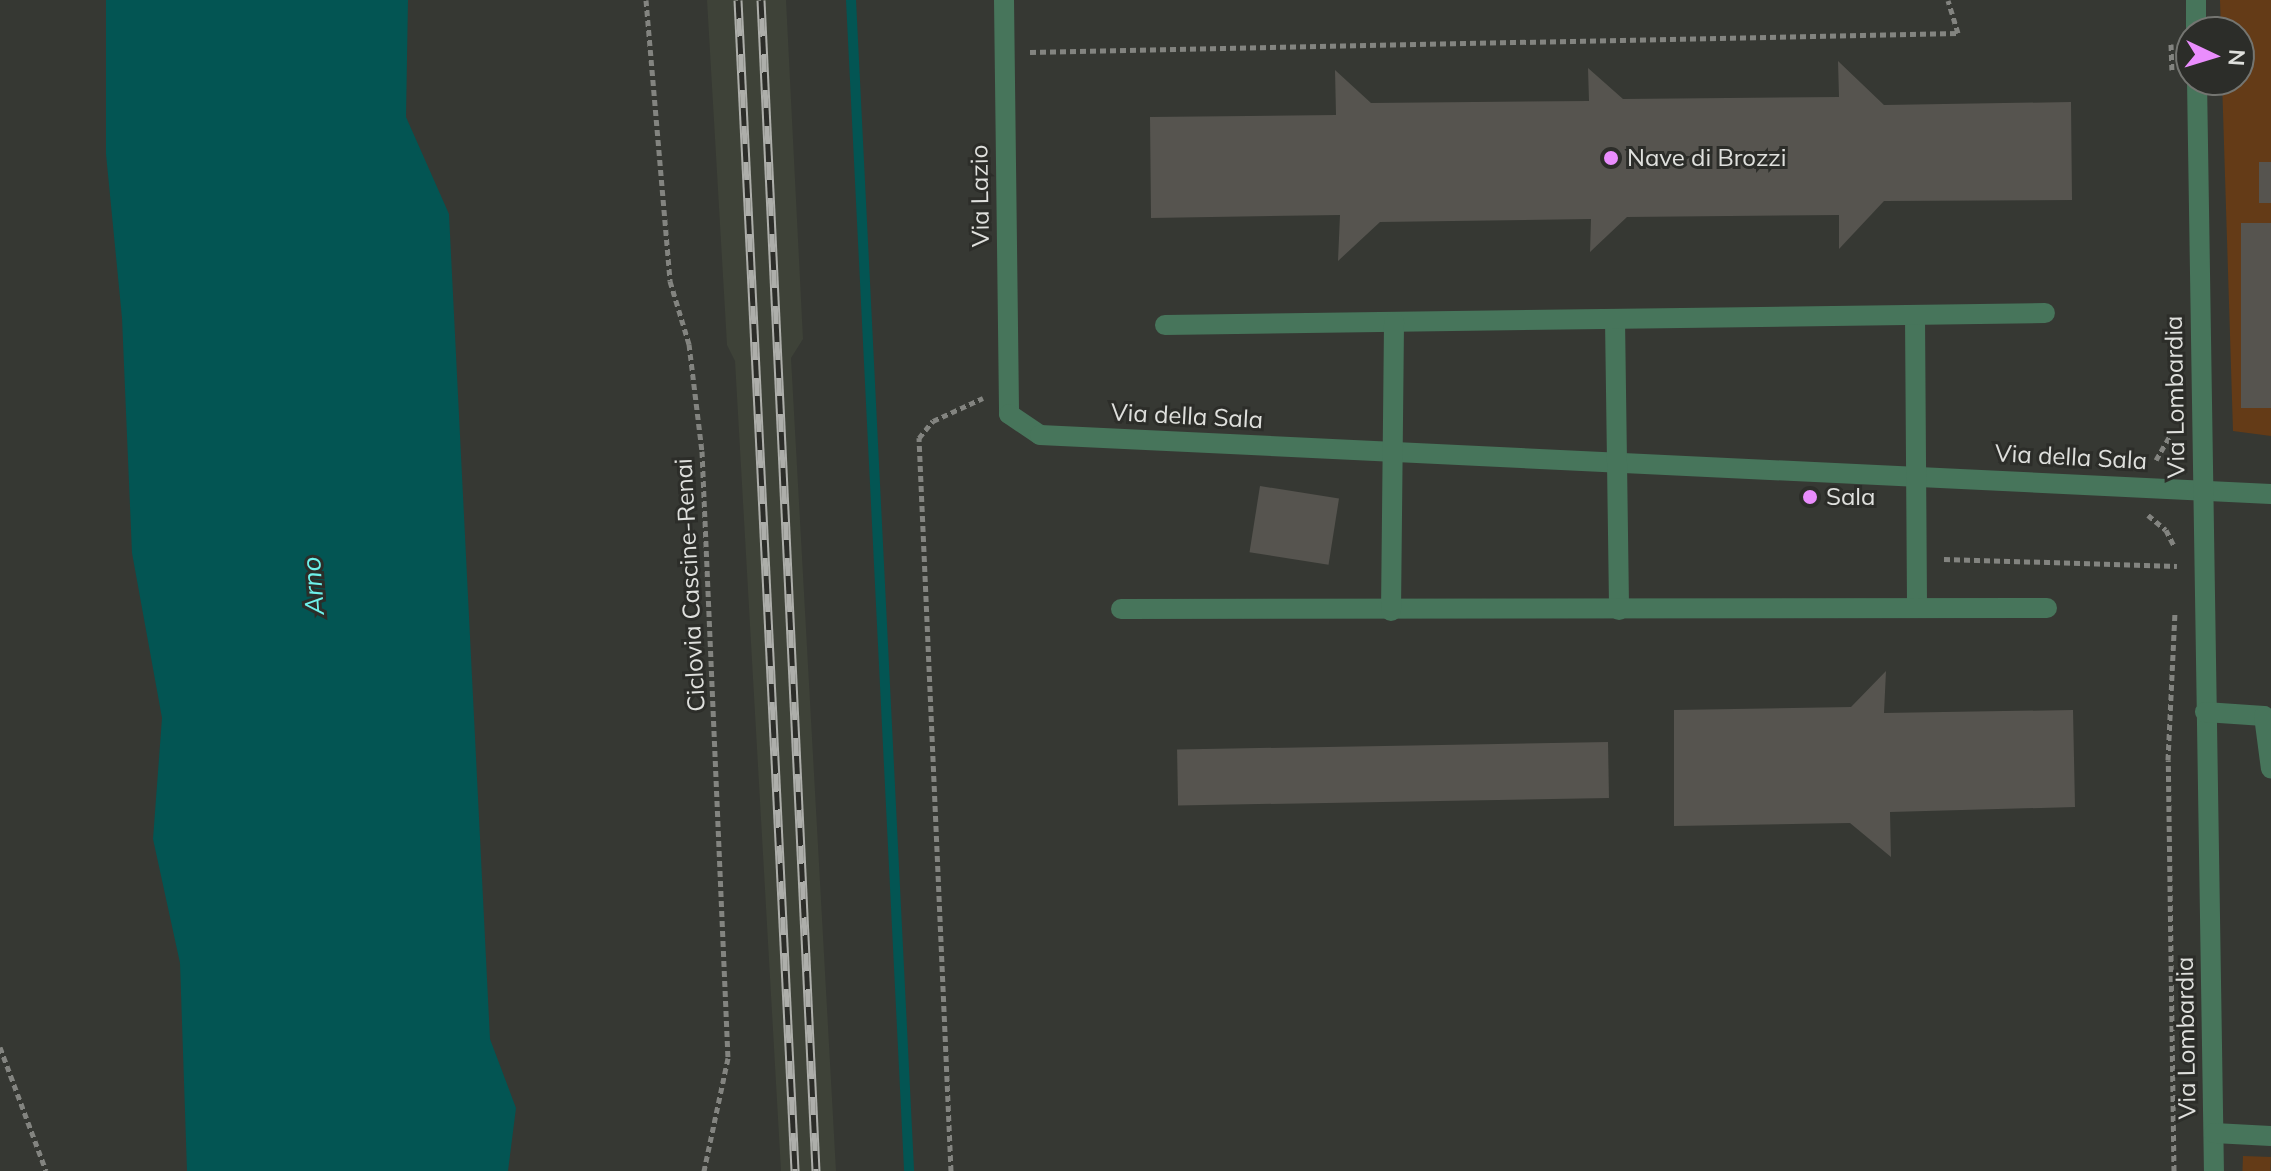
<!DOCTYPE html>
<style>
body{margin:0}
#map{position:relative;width:2271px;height:1171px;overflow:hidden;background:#363833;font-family:Mulish,sans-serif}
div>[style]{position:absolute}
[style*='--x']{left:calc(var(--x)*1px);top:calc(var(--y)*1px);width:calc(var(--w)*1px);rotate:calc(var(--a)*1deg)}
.built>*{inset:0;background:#3e4238}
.green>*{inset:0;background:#643b17;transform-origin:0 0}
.water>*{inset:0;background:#035553}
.stream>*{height:10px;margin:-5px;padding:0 5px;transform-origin:5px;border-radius:5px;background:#035553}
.building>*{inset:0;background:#56544f;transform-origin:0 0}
.path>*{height:5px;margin-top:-2.5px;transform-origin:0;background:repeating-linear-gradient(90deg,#838480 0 6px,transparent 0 10px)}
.minor>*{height:20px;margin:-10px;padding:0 10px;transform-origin:10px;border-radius:10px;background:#47755b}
.rail>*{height:9px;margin-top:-4.5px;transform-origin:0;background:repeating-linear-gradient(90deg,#2c2d29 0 18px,#adaeaa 0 36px);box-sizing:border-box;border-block:2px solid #adaeaa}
.dots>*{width:22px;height:22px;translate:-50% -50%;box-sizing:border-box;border:4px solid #2c2d29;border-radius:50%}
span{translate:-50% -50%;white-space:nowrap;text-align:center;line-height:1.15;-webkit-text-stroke:6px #2c2d29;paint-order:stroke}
.poi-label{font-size:24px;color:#dfe0dd}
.left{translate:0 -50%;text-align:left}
.street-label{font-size:24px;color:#dfe0dd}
.water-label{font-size:26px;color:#6ef2eb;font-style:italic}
.north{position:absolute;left:2175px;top:16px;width:80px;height:80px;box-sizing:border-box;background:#2c2d29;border:2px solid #747571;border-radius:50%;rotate:94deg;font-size:22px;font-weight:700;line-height:32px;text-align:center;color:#dfe0dd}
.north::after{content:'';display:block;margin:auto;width:28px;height:36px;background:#ea8dfd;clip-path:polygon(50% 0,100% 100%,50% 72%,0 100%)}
</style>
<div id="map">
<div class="built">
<div style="clip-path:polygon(707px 0,786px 0,803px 339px,791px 358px,836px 1171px,781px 1171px,735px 361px,727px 345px)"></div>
</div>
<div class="green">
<div style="clip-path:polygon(2220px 0,2271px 0,2271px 436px,2233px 431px,2222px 80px,2239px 80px,2239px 32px,2221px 32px)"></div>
<div style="left:2243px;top:1156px;width:28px;height:15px;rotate:2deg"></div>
</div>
<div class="water">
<div style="clip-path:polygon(106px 0,408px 0,406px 117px,449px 214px,490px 1039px,516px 1108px,508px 1171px,187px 1171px,180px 963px,153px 839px,162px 718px,132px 553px,122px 318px,106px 154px)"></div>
</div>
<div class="stream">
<div style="--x:851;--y:0;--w:1172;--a:87.16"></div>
</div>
<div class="building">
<div style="clip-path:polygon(1838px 61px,1884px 105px,2071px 102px,2072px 200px,1884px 201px,1839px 249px,1839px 215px,1627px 217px,1590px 252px,1591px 219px,1380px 222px,1338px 261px,1340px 215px,1151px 218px,1150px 117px,1336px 115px,1335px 70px,1371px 103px,1589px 101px,1588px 68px,1623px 99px,1839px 97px)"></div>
<div style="left:2259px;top:162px;width:12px;height:41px"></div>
<div style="left:2271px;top:223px;width:185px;height:30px;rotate:90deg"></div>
<div style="left:1260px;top:486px;width:80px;height:67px;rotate:9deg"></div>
<div style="clip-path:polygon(1886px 671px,1884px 713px,2073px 710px,2075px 807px,1890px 812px,1891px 857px,1850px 823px,1674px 826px,1674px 710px,1851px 707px)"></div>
<div style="left:1608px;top:742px;width:56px;height:431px;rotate:89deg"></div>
</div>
<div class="path">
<div style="--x:646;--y:0;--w:282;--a:85.1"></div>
<div style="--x:670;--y:281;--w:66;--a:73.2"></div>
<div style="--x:689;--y:344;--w:108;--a:83.1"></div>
<div style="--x:702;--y:451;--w:608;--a:87.55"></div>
<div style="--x:728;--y:1058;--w:116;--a:102"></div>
<div style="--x:2171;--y:44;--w:26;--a:88"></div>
<div style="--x:1030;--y:52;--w:928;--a:-1.17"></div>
<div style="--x:1958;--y:33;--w:34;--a:-107"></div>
<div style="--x:2156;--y:460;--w:34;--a:-60"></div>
<div style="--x:2148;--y:515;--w:23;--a:40"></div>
<div style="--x:2166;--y:530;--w:18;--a:63"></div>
<div style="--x:1944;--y:559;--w:233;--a:1.7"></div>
<div style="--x:0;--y:1047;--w:132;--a:69.6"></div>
<div style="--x:951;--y:1171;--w:734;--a:-92.5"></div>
<div style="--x:919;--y:438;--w:22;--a:-51"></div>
<div style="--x:933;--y:421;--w:55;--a:-24.7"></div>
<div style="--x:2174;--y:1171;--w:411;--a:-90.8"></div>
<div style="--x:2168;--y:760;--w:148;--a:-87.3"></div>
</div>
<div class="minor">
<div style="--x:1004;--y:0;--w:414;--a:89.3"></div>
<div style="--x:1009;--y:414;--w:37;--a:34"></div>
<div style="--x:1040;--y:435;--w:1232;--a:2.74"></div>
<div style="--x:2196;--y:0;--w:32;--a:90"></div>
<div style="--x:2197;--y:80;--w:1091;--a:89.11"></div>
<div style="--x:1915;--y:316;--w:292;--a:89.6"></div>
<div style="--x:1615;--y:319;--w:291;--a:89.2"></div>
<div style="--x:1165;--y:325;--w:880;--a:-0.78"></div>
<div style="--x:1121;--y:609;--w:926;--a:-0.06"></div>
<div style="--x:1391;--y:611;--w:289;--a:-89.4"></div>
<div style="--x:2205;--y:712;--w:59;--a:3.9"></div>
<div style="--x:2264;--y:716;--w:53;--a:82.5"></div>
<div style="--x:2214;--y:1133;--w:57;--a:3"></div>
</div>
<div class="rail">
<div style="--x:738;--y:0;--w:1172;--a:87.21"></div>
<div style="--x:761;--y:0;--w:1172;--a:87.31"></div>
</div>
<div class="dots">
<div style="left:1611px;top:158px;background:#ea8dfd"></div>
<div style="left:1810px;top:497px;background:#ea8dfd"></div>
</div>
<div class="poi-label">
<span class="left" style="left:1627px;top:158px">Nave di Brozzi</span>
<span class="left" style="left:1826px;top:497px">Sala</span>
</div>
<div class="street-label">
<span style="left:980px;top:196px;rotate:-91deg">Via Lazio</span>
<span style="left:2175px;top:397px;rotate:-91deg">Via Lombardia</span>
<span style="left:1187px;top:416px;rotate:3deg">Via della Sala</span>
<span style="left:2071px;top:457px;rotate:3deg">Via della Sala</span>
<span style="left:690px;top:585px;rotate:-93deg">Ciclovia Cascine-Renai</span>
<span style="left:2186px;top:1038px;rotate:-91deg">Via Lombardia</span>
</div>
<div class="water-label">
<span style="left:313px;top:586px;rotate:-94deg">Arno</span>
</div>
<div class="north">N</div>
</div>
